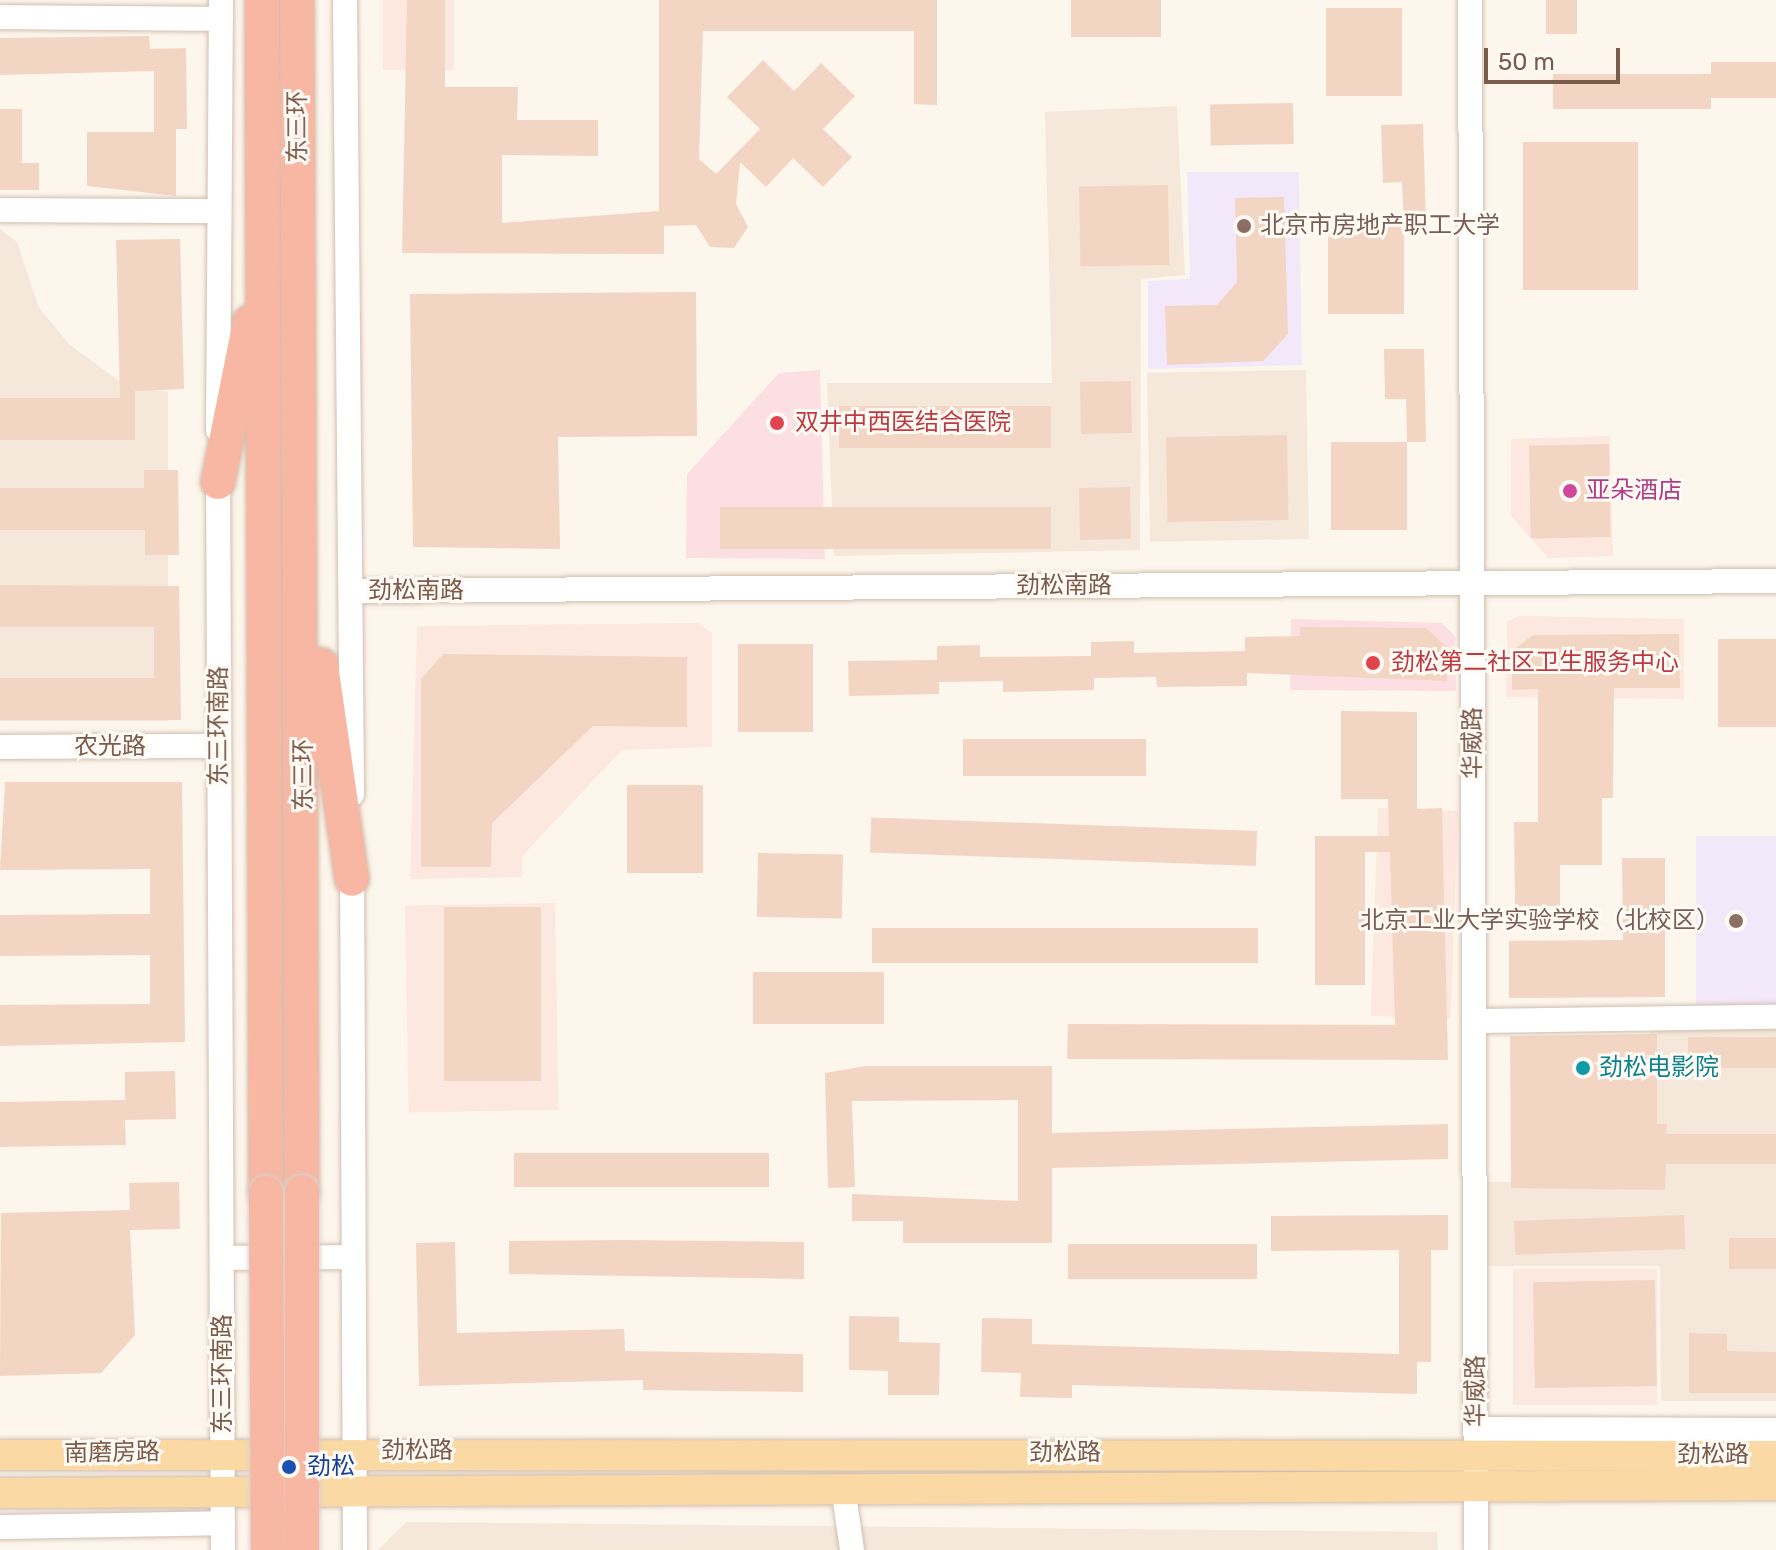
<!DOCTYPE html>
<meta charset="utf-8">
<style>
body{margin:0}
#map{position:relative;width:1776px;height:1550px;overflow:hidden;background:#fdf6ec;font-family:Rubik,"Noto Sans SC",sans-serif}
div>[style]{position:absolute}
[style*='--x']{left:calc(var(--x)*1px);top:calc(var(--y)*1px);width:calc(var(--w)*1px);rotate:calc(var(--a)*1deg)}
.residential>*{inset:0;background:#f5e8da;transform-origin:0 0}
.commercial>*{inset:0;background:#fde8e0;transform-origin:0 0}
.education>*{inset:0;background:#f3e8fa;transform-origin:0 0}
.medical>*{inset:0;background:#fbdfe3}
.building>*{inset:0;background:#f3d5c3;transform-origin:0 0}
.roads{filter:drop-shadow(0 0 2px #d1beb0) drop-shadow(0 0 2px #d1beb0)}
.minor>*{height:24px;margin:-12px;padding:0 12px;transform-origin:12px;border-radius:12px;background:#fff}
.major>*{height:30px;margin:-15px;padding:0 15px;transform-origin:15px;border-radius:15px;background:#fbd9a5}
.highway>*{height:34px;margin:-17px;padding:0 17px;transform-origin:17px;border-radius:17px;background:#f7b7a3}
.bridges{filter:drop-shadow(0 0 2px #dad1cd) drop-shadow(0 0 2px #dad1cd)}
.highway-bridge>*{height:34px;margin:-17px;padding:0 17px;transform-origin:17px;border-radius:17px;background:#f7b7a3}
.dots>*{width:22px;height:22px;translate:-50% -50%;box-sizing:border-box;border:4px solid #fffaf3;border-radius:50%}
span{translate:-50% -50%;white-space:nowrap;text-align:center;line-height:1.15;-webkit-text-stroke:6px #fffaf3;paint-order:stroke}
.street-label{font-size:24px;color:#7a5c4d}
.education-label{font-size:24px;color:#785e54}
.left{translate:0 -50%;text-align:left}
.right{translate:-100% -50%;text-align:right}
.health-label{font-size:24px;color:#be3a42}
.hotel-label{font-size:24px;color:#b23c85}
.culture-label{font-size:24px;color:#0d838f}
.transit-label{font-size:24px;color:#164399}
.scale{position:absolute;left:1484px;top:48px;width:136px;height:36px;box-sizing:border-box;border:4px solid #7a5c4d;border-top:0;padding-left:10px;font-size:24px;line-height:28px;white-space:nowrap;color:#7a5c4d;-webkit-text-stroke:6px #fffaf3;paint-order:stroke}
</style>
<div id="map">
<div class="residential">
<div style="clip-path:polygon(1177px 106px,1185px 275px,1141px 279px,1140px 550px,834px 556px,827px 383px,1052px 383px,1045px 112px)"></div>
<div style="clip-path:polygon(0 229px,17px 242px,39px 308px,70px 345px,126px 386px,168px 392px,168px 721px,0 721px)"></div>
<div style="left:1306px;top:370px;width:169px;height:159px;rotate:89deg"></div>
<div style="clip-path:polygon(1650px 1026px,1776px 1027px,1776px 1401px,1661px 1401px,1660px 1266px,1486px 1266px,1486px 1182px,1651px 1181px)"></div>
<div style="clip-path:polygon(406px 1522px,1437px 1532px,1438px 1550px,378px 1550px)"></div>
</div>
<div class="commercial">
<div style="left:383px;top:0;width:71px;height:70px"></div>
<div style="clip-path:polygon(1610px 436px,1613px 556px,1548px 558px,1511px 516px,1511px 439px)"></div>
<div style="clip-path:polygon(1519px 616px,1684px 619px,1684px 699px,1506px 697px,1507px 622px)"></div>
<div style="clip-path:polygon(698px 623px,712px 633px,712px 747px,622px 750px,522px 856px,522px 877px,410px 879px,417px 626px)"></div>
<div style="left:1378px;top:808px;width:80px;height:208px;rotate:2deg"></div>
<div style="left:555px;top:903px;width:207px;height:150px;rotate:89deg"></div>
<div style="left:1513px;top:1269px;width:144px;height:136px"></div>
</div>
<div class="education">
<div style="clip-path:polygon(1187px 172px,1299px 172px,1302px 365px,1148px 369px,1148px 281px,1190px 279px)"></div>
<div style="left:1776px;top:836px;width:169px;height:80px;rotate:90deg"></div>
</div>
<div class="medical">
<div style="clip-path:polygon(820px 370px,825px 559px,686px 558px,687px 474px,779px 373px)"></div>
<div style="clip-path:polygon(1291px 619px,1442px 623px,1455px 636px,1456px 691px,1290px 690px)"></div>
</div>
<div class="building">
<div style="clip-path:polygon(407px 0,445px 0,445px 87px,518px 87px,517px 120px,598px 120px,598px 156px,502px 155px,502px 223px,659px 211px,659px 0,937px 0,937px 105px,914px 104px,914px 31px,703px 31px,699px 159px,716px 174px,760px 129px,727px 97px,763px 60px,794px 91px,821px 63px,855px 96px,823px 129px,852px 157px,823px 187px,793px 158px,766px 187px,740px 162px,736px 204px,748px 227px,734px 248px,710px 247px,696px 225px,664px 226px,664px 254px,402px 253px)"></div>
<div style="left:1071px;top:0;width:90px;height:37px"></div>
<div style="left:1546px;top:0;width:31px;height:34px"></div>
<div style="left:1326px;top:8px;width:76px;height:88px"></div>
<div style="clip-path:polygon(149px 36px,150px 49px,186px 48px,187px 129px,176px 129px,176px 196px,87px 186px,87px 132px,154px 132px,154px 71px,0 75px,0 38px)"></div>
<div style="clip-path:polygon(1711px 62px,1776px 62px,1776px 98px,1711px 98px,1711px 109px,1553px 109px,1553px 74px,1711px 74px)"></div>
<div style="left:1293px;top:103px;width:41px;height:83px;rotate:89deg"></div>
<div style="clip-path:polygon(0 109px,22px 109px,22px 163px,39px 163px,39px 190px,0 190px)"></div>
<div style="clip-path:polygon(1423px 124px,1426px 225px,1404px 226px,1402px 182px,1383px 183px,1381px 125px)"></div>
<div style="left:1523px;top:142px;width:115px;height:148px"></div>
<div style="left:1168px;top:185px;width:80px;height:89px;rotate:89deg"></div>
<div style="clip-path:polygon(1284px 197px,1288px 334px,1263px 361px,1167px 365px,1165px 306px,1217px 305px,1237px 282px,1235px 198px)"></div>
<div style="left:1328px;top:226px;width:76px;height:88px"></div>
<div style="clip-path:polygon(180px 239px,184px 389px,135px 391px,135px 440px,0 440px,0 398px,120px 398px,116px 240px)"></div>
<div style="clip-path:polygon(696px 292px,697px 436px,558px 437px,560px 549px,413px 547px,410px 294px)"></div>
<div style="clip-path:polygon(1384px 349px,1424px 349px,1426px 442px,1407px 442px,1406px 399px,1385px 399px)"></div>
<div style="left:1131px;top:381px;width:52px;height:51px;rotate:89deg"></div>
<div style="left:1051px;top:406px;width:42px;height:212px;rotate:90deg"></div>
<div style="left:1287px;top:435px;width:85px;height:121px;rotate:89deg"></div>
<div style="left:1331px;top:442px;width:76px;height:88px"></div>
<div style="left:1609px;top:444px;width:93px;height:80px;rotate:89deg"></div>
<div style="clip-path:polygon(144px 470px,178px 470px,179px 555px,145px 555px,145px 530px,0 530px,0 488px,144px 488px)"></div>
<div style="left:1130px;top:487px;width:52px;height:51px;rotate:89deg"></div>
<div style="left:1051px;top:507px;width:42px;height:331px;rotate:90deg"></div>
<div style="clip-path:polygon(0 585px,179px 586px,181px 720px,0 720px,0 678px,154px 678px,154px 627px,0 627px)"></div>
<div style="clip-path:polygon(1300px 627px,1426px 628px,1447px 647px,1447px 681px,1247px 673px,1247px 686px,1157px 687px,1156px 677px,1094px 678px,1094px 690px,1003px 692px,1003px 681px,939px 682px,939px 694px,849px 696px,848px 661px,937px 660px,937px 646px,980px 645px,980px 657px,1091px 656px,1091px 642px,1134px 641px,1134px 653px,1245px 651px,1245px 637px,1300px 636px)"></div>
<div style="clip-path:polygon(1679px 634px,1680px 688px,1614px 688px,1613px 798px,1602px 798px,1602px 865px,1560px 865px,1560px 906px,1515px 906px,1514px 822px,1538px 822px,1538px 689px,1512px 690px,1512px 651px,1533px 635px)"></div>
<div style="left:1718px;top:639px;width:58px;height:88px"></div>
<div style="left:738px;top:644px;width:75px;height:88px"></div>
<div style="clip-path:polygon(443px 654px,687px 657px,687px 727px,593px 726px,492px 823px,491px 867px,421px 867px,421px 679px)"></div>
<div style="clip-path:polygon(1341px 711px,1417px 712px,1417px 809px,1442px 808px,1448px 1060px,1067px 1059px,1068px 1024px,1395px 1025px,1390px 852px,1365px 852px,1365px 985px,1315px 985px,1315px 836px,1389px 836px,1388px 799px,1341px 799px)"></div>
<div style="left:1146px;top:739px;width:37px;height:183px;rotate:90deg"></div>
<div style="clip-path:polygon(5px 782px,182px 782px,185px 1042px,0 1046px,0 1005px,150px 1004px,150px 955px,0 956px,0 915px,150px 914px,150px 869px,0 870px)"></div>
<div style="left:627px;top:785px;width:76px;height:88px"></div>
<div style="left:1257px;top:831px;width:35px;height:386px;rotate:92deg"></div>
<div style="left:758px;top:853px;width:85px;height:64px;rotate:1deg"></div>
<div style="clip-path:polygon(1622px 858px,1665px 858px,1665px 997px,1509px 998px,1509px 941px,1623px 940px)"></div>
<div style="left:541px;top:907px;width:174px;height:97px;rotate:90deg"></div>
<div style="left:1258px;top:928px;width:35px;height:386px;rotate:90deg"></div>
<div style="left:753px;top:972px;width:131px;height:52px"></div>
<div style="clip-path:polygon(1657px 1034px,1657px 1124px,1667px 1124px,1666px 1134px,1776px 1134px,1776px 1164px,1666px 1164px,1665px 1190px,1511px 1188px,1510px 1036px)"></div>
<div style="left:1776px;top:1037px;width:31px;height:88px;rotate:90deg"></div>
<div style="clip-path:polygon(865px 1066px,1052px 1066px,1052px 1133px,1448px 1124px,1448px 1159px,1052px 1168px,1052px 1243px,903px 1243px,903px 1221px,852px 1221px,852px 1194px,1018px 1201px,1018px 1100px,852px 1101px,855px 1187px,828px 1188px,825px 1073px)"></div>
<div style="clip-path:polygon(175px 1071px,176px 1119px,125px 1120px,126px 1145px,0 1147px,0 1102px,125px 1100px,125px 1072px)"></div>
<div style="left:769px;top:1153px;width:34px;height:255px;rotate:90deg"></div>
<div style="clip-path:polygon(179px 1182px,180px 1229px,130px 1230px,135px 1335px,101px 1373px,0 1376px,1px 1213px,130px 1210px,129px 1183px)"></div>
<div style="clip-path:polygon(1448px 1215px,1448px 1250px,1431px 1250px,1431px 1362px,1417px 1362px,1417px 1394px,1072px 1385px,1072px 1398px,1020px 1397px,1021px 1373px,981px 1372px,982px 1318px,1032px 1319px,1032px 1344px,1399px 1354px,1399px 1250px,1271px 1251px,1271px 1216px)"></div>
<div style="left:1684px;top:1215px;width:34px;height:170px;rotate:88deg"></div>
<div style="left:1729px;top:1238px;width:47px;height:31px"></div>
<div style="clip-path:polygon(623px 1240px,804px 1242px,804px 1279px,509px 1274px,509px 1241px)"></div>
<div style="clip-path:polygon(455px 1242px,457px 1333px,624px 1329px,625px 1351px,803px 1354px,803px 1392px,643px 1390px,643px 1380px,419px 1386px,416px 1243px)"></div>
<div style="left:1068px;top:1244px;width:189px;height:35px"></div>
<div style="left:1655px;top:1280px;width:106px;height:122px;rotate:89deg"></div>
<div style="clip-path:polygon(849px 1316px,899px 1317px,899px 1342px,940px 1343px,939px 1395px,888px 1395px,888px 1371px,849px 1370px)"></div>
<div style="clip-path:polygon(1689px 1333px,1727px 1334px,1727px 1351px,1776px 1352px,1776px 1393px,1689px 1393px)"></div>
</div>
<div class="roads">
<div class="minor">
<div style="--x:345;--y:0;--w:794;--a:89.49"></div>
<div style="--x:1470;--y:0;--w:1550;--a:89.78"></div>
<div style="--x:0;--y:17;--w:221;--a:0.5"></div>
<div style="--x:0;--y:210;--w:218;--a:0.3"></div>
<div style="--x:218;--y:430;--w:430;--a:-89.6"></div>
<div style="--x:218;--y:466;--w:1084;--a:89.74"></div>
<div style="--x:352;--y:591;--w:1424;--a:-0.4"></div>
<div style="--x:0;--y:747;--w:219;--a:-0.3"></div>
<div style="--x:352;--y:862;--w:688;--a:89.75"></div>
<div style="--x:1474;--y:1021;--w:302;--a:-0.8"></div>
<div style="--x:223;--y:1258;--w:130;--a:-0.4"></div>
<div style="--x:1476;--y:1429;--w:300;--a:0.2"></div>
<div style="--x:843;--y:1488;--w:63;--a:81.7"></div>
<div style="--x:0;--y:1527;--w:223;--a:-1"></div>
</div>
<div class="major">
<div style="--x:0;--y:1455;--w:1776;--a:0.03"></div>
<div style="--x:0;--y:1493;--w:1776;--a:-0.26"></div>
</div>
<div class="highway">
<div style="--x:262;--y:0;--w:1193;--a:89.81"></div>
<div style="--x:297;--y:0;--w:1192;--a:89.76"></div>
<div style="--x:218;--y:482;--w:163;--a:-78.7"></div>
<div style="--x:321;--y:665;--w:216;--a:81.8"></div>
</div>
</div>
<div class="bridges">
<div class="highway-bridge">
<div style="--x:266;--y:1193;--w:357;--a:89.7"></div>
<div style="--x:302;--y:1550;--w:358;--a:-90"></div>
</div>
</div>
<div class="dots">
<div style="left:1244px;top:226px;background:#8d6e63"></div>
<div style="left:777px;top:423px;background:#e0444e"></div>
<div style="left:1570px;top:491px;background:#d1479c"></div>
<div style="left:1373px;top:663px;background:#e0444e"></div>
<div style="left:1736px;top:921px;background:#8d6e63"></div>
<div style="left:1583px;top:1068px;background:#0f9aa8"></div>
<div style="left:289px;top:1467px;background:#1a4fb4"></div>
</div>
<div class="street-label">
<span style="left:298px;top:127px;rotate:-90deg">东三环</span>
<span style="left:1064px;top:586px">劲松南路</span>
<span style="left:416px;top:591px">劲松南路</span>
<span style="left:219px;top:726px;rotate:-90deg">东三环南路</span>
<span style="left:1473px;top:743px;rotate:-90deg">华威路</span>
<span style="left:110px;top:747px">农光路</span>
<span style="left:304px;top:775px;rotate:-90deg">东三环</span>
<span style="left:223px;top:1374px;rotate:-90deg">东三环南路</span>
<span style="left:1476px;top:1391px;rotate:-90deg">华威路</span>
<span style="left:417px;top:1451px">劲松路</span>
<span style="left:112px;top:1453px;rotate:-1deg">南磨房路</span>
<span style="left:1065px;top:1453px">劲松路</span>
<span style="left:1713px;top:1455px">劲松路</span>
</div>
<div class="education-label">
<span class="left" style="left:1260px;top:226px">北京市房地产职工大学</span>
<span class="right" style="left:1720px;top:921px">北京工业大学实验学校（北校区）</span>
</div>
<div class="health-label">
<span class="left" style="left:795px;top:423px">双井中西医结合医院</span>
<span class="left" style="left:1391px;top:663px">劲松第二社区卫生服务中心</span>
</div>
<div class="hotel-label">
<span class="left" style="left:1586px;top:491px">亚朵酒店</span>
</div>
<div class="culture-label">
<span class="left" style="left:1599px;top:1068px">劲松电影院</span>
</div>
<div class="transit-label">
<span class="left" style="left:307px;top:1467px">劲松</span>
</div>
<div class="scale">50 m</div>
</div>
